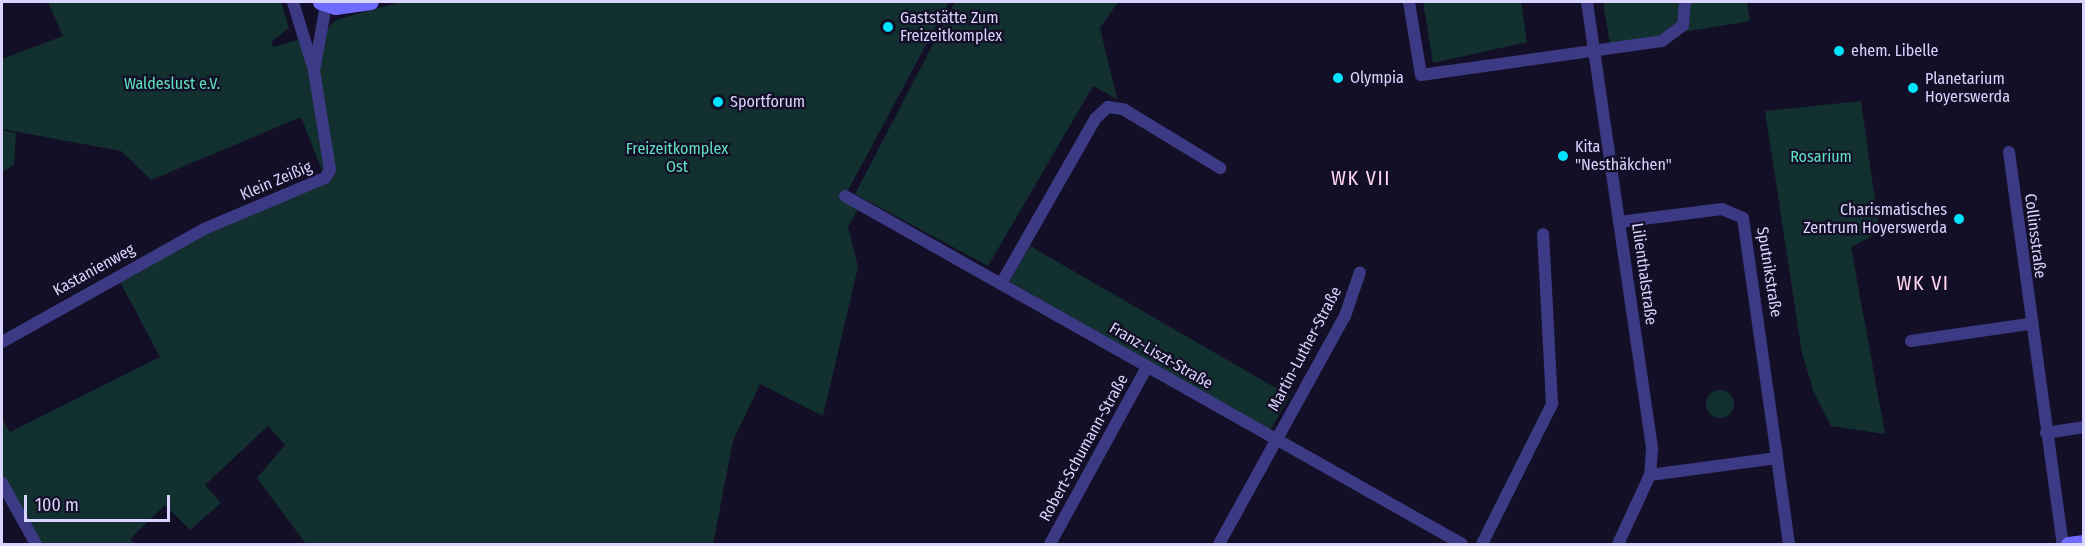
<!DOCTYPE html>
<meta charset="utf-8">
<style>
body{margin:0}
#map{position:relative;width:2085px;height:546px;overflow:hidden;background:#130f26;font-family:"Fira Sans Condensed",sans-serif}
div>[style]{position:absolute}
.green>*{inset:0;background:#12302f;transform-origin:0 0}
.round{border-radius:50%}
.street>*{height:12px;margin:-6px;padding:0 6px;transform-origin:6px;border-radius:6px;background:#3d3a85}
.secondary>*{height:15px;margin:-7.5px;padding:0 7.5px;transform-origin:7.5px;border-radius:7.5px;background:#6f6bff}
.dots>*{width:16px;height:16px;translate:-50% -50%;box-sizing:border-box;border:3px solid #130f26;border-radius:50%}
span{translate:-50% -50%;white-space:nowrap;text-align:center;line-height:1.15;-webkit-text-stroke:4.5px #130f26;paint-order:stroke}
.poi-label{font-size:16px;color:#d9d4ff}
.left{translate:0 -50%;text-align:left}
.right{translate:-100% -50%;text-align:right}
.park-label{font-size:16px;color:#5fe0c0}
.street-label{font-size:16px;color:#d9d4ff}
.quarter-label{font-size:20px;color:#ffd6f0;letter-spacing:1.5px}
.frame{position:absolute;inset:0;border:3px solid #d9d4ff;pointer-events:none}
.scale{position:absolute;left:24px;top:495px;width:146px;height:27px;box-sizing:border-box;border:3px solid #d9d4ff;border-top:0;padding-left:8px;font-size:18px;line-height:21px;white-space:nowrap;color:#d9d4ff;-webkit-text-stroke:4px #130f26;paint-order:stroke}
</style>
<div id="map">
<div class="green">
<i style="clip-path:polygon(48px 2px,281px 2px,289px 28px,271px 42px,273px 47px,298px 40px,314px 70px,324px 32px,336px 20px,400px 2px,949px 2px,845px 196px,860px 205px,848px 227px,858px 267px,823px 416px,760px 384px,733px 441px,713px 544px,306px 544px,257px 478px,285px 445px,268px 426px,205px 485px,221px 503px,190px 530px,165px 505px,130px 539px,135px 544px,36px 544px,2px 484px,2px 419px,10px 432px,160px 357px,117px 276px,325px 178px,301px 117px,151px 180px,121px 151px,2px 129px,2px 59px,63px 36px)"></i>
<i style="clip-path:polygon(955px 2px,1118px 2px,1100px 28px,1117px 99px,1093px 86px,988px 266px,855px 194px)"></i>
<i style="clip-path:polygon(1423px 2px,1521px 2px,1527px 42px,1433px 63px)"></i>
<i style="clip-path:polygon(1603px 2px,1747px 2px,1750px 21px,1610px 44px)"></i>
<i style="clip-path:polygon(1861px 101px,1878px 221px,1874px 235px,1851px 247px,1885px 434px,1831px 426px,1814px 393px,1802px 353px,1765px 111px)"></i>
<i style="clip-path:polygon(2px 130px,16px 133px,14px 165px,2px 172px)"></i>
<i style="left:1030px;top:246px;width:300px;height:41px;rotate:30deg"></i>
<i class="round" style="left:1706px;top:390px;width:28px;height:28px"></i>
</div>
<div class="street">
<i style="left:1409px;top:2px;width:74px;rotate:80.7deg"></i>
<i style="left:1421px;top:75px;width:243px;rotate:-8deg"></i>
<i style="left:1662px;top:41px;width:26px;rotate:-37deg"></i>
<i style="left:1683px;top:25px;width:23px;rotate:-85deg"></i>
<i style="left:1587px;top:2px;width:452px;rotate:81.7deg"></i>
<i style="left:1652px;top:449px;width:26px;rotate:94deg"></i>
<i style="left:1650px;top:475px;width:76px;rotate:114.9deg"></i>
<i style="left:315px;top:66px;width:62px;rotate:-79.8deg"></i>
<i style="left:2009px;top:152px;width:396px;rotate:82.2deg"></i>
<i style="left:845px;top:196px;width:708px;rotate:29.42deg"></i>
<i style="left:1619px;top:222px;width:104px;rotate:-7.2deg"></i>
<i style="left:1722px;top:209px;width:23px;rotate:23deg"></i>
<i style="left:1743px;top:218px;width:242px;rotate:81.9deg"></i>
<i style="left:1001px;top:284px;width:190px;rotate:-60.3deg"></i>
<i style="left:1095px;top:119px;width:18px;rotate:-43deg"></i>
<i style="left:1108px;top:107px;width:15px;rotate:8deg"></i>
<i style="left:1123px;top:109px;width:114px;rotate:31.3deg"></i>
<i style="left:1911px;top:341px;width:119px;rotate:-8.2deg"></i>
<i style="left:2px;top:342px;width:231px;rotate:-29.2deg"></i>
<i style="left:204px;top:229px;width:131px;rotate:-22.9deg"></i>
<i style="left:325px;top:178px;width:9px;rotate:-58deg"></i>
<i style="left:330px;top:170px;width:101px;rotate:-99.1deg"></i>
<i style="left:314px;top:70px;width:71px;rotate:-107.2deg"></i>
<i style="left:2046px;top:433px;width:38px;rotate:-9deg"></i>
<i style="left:1650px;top:475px;width:128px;rotate:-7.6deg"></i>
<i style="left:1777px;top:458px;width:87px;rotate:82.1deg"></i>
<i style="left:2px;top:483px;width:70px;rotate:60.9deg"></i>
<i style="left:1050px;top:544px;width:202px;rotate:-61.3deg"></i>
<i style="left:1219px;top:544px;width:260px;rotate:-61.1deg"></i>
<i style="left:1345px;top:316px;width:46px;rotate:-71.2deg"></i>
<i style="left:1482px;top:544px;width:157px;rotate:-63.4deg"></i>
<i style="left:1552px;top:404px;width:170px;rotate:-93deg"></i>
</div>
<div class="secondary">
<i style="left:320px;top:2px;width:16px;rotate:18deg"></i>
<i style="left:335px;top:7px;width:36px;rotate:-8deg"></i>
<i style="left:2068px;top:544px;width:16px;rotate:-7deg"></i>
</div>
<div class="dots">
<i style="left:888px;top:27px;background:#00e5ff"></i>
<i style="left:1839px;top:51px;background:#00e5ff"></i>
<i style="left:1338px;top:78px;background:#00e5ff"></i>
<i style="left:1913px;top:88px;background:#00e5ff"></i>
<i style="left:718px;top:102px;background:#00e5ff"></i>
<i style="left:1563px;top:156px;background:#00e5ff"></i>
<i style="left:1959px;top:219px;background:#00e5ff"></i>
</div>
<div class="poi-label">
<span class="left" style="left:900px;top:27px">Gaststätte Zum<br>Freizeitkomplex</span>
<span class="left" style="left:1851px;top:51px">ehem. Libelle</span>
<span class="left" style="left:1350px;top:78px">Olympia</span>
<span class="left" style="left:1925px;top:88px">Planetarium<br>Hoyerswerda</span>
<span class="left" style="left:730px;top:102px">Sportforum</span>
<span class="left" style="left:1575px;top:156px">Kita<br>"Nesthäkchen"</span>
<span class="right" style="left:1947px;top:219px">Charismatisches<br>Zentrum Hoyerswerda</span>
</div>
<div class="park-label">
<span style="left:172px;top:84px">Waldeslust e.V.</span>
<span style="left:677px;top:158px">Freizeitkomplex<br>Ost</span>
<span style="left:1821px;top:157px">Rosarium</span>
</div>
<div class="street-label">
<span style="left:276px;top:181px;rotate:-23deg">Klein Zeißig</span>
<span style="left:2035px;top:236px;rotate:83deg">Collinsstraße</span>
<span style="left:94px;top:270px;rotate:-29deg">Kastanienweg</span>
<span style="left:1769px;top:272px;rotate:81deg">Sputnikstraße</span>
<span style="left:1644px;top:274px;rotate:82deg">Lilienthalstraße</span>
<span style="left:1305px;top:349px;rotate:-62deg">Martin-Luther-Straße</span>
<span style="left:1161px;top:356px;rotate:30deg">Franz-Liszt-Straße</span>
<span style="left:1084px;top:448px;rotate:-61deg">Robert-Schumann-Straße</span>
</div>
<div class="quarter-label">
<span style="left:1361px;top:178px">WK VII</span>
<span style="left:1923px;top:283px">WK VI</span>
</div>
<div class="frame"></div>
<div class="scale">100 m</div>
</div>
